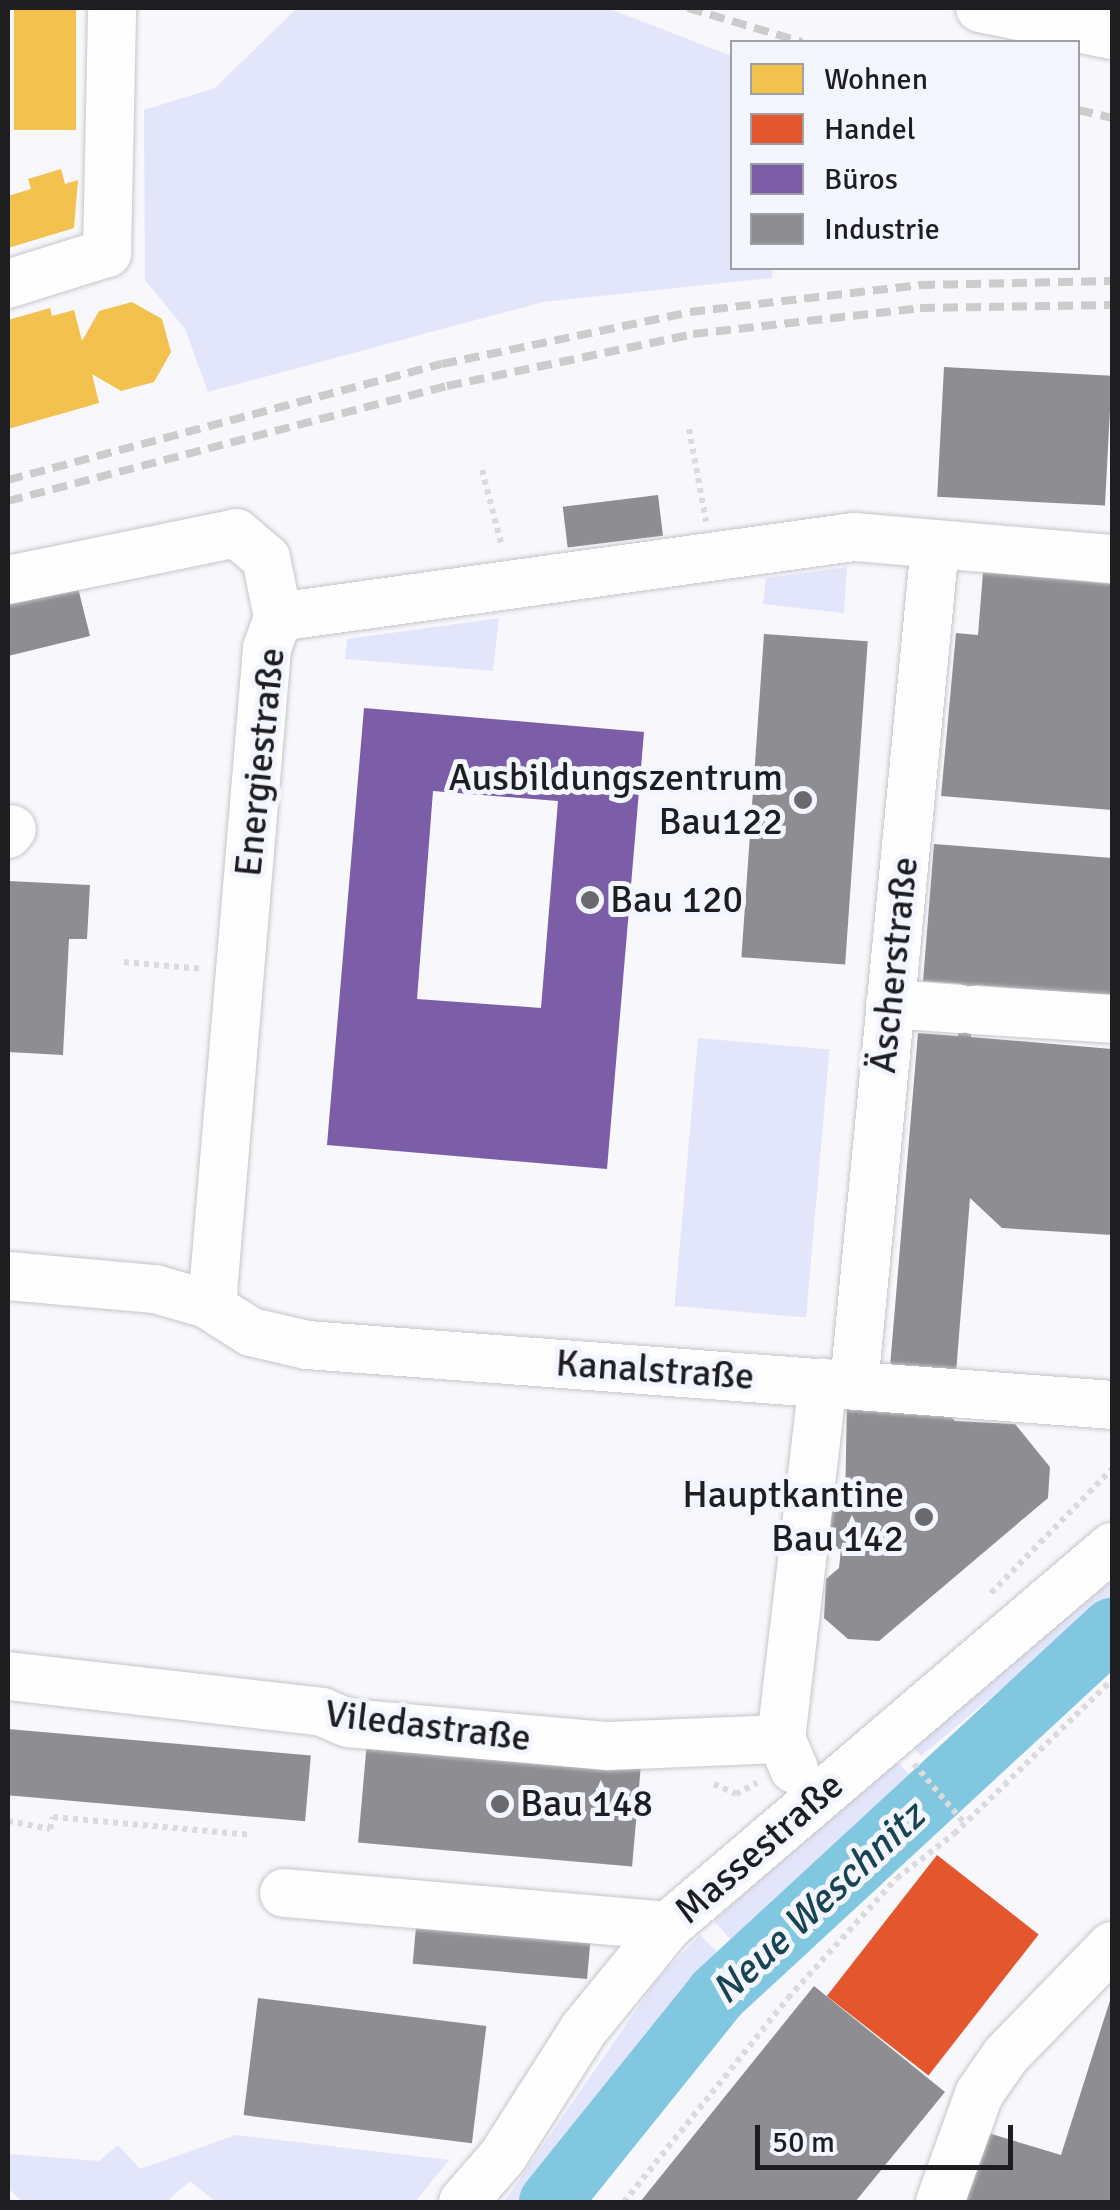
<!DOCTYPE html>
<meta charset="utf-8">
<style>
body{margin:0}
#map{position:relative;width:1120px;height:2210px;overflow:hidden;background:#f7f7fc;font-family:Signika,sans-serif}
div>[style]{position:absolute}
.green>*{inset:0;background:#e3e6fa;transform-origin:0 0}
.homes>*{inset:0;background:#f2c14e;transform-origin:0 0}
.shops>*{inset:0;background:#e4572e;transform-origin:0 0}
.offices>*{inset:0;background:#7b5ea7}
.industry>*{inset:0;background:#8d8d92;transform-origin:0 0}
.river>*{height:62px;margin:-31px;padding:0 31px;transform-origin:31px;border-radius:31px;background:#81c7e0}
.path>*{height:6px;margin-top:-3px;transform-origin:0;background:repeating-linear-gradient(90deg,#dbdbdd 0 5px,transparent 0 10px)}
.roads{filter:drop-shadow(0 0 2px #c5c6c9) drop-shadow(0 0 2px #c5c6c9)}
.minor>*{height:48px;margin:-24px;padding:0 24px;transform-origin:24px;border-radius:24px;background:#fefeff}
.rail>*{height:8px;margin-top:-4px;transform-origin:0;background:repeating-linear-gradient(90deg,#ccc 0 15px,transparent 0 23px)}
.dots>*{width:28px;height:28px;translate:-50% -50%;box-sizing:border-box;border:5px solid #f4f6ff;border-radius:50%}
span{translate:-50% -50%;white-space:nowrap;text-align:center;line-height:1.15;-webkit-text-stroke:10px #f4f6ff;paint-order:stroke}
.street-label{font-size:38px;color:#1e1e21}
.poi-label{font-size:38px;color:#1e1e21}
.right{translate:-100% -50%;text-align:right}
.left{translate:0 -50%;text-align:left}
.water-label{font-size:40px;color:#174352;font-style:italic}
.frame{position:absolute;inset:0;border:10px solid #1e1e21;pointer-events:none}
.legend{position:absolute;left:730px;top:40px;width:350px;height:230px;box-sizing:border-box;background:#f4f6ff;border:2px solid #9ea0a6;margin:0;padding:12px 18px;list-style:none;font-size:30px;color:#1e1e21}
.legend li{display:flex;align-items:center;gap:20px;height:50px}
.legend b{width:50px;border:2px solid #9ea0a6}
.scale{position:absolute;left:755px;top:2125px;width:258px;height:45px;box-sizing:border-box;border:5px solid #1e1e21;border-top:0;padding-left:12px;font-size:30px;line-height:35px;white-space:nowrap;color:#1e1e21;-webkit-text-stroke:8px #f4f6ff;paint-order:stroke}
</style>
<div id="map">
<div class="green">
<i style="clip-path:polygon(297px 8px,607px 8px,732px 56px,732px 268px,773px 268px,772px 278px,543px 302px,208px 392px,185px 329px,145px 280px,144px 110px,215px 88px)"></i>
<i style="clip-path:polygon(847px 567px,844px 613px,763px 604px,766px 578px)"></i>
<i style="clip-path:polygon(499px 618px,493px 671px,345px 659px,347px 639px)"></i>
<i style="left:698px;top:1038px;width:132px;height:269px;rotate:5deg"></i>
<i style="clip-path:polygon(1112px 1581px,1112px 1596px,921px 1756px,909px 1743px)"></i>
<i style="left:892px;top:1756px;width:25px;height:243px;rotate:47deg"></i>
<i style="clip-path:polygon(700px 1935px,724px 1959px,647px 2043px,534px 2202px,504px 2202px,658px 1978px)"></i>
<i style="clip-path:polygon(236px 2135px,449px 2160px,415px 2202px,216px 2202px,190px 2181px,166px 2202px,23px 2202px,8px 2188px,8px 2154px,99px 2161px,118px 2145px,140px 2169px)"></i>
</div>
<div class="homes">
<i style="left:14px;top:8px;width:62px;height:122px"></i>
<i style="clip-path:polygon(61px 169px,65px 184px,78px 180px,74px 228px,8px 248px,8px 196px,31px 189px,28px 179px)"></i>
<i style="clip-path:polygon(132px 302px,162px 319px,171px 352px,154px 382px,121px 391px,92px 374px,99px 403px,8px 429px,8px 320px,50px 308px,52px 316px,74px 310px,82px 341px,99px 311px)"></i>
</div>
<div class="shops">
<i style="left:937px;top:1855px;width:129px;height:179px;rotate:38deg"></i>
</div>
<div class="offices">
<i style="clip-path:polygon(evenodd,364px 708px,644px 732px,607px 1169px,327px 1145px,364px 708px,433px 791px,558px 801px,541px 1008px,417px 999px,433px 791px)"></i>
</div>
<div class="industry">
<i style="left:944px;top:367px;width:168px;height:130px;rotate:3deg"></i>
<i style="left:658px;top:495px;width:41px;height:96px;rotate:83deg"></i>
<i style="clip-path:polygon(983px 572px,1112px 584px,1112px 810px,941px 796px,956px 633px,978px 635px)"></i>
<i style="clip-path:polygon(77px 584px,90px 636px,8px 656px,8px 602px)"></i>
<i style="left:764px;top:634px;width:104px;height:324px;rotate:4deg"></i>
<i style="clip-path:polygon(934px 844px,1112px 858px,1112px 996px,976px 985px,971px 1037px,1112px 1049px,1112px 1235px,1002px 1228px,970px 1198px,956px 1373px,890px 1367px,918px 1033px,958px 1036px,962px 984px,923px 981px)"></i>
<i style="clip-path:polygon(8px 881px,90px 885px,87px 939px,69px 939px,63px 1055px,8px 1052px)"></i>
<i style="clip-path:polygon(847px 1399px,940px 1405px,955px 1421px,1015px 1424px,1050px 1467px,1048px 1498px,879px 1641px,848px 1639px,824px 1618px,826px 1579px,839px 1568px,841px 1549px,832px 1548px,835px 1530px,821px 1528px,822px 1505px,845px 1506px)"></i>
<i style="left:8px;top:1729px;width:304px;height:66px;rotate:5deg"></i>
<i style="left:367px;top:1741px;width:275px;height:102px;rotate:5deg"></i>
<i style="left:417px;top:1915px;width:175px;height:49px;rotate:5deg"></i>
<i style="clip-path:polygon(814px 1986px,945px 2092px,855px 2202px,640px 2202px)"></i>
<i style="clip-path:polygon(1112px 1994px,1112px 2202px,964px 2202px,985px 2132px,1061px 2155px)"></i>
<i style="left:258px;top:1998px;width:230px;height:118px;rotate:7deg"></i>
</div>
<div class="river">
<i style="left:550px;top:2202px;width:267px;rotate:-51.2deg"></i>
<i style="left:717px;top:1994px;width:538px;rotate:-42.74deg"></i>
</div>
<div class="path">
<i style="left:689px;top:429px;width:94px;rotate:79.5deg"></i>
<i style="left:482px;top:470px;width:80px;rotate:75.4deg"></i>
<i style="left:124px;top:962px;width:80px;rotate:5deg"></i>
<i style="left:991px;top:1593px;width:173px;rotate:-45.7deg"></i>
<i style="left:914px;top:1764px;width:79px;rotate:49.6deg"></i>
<i style="left:714px;top:1784px;width:24px;rotate:24deg"></i>
<i style="left:736px;top:1794px;width:24px;rotate:-28deg"></i>
<i style="left:8px;top:1821px;width:43px;rotate:10.8deg"></i>
<i style="left:50px;top:1829px;width:12px;rotate:-76deg"></i>
<i style="left:53px;top:1817px;width:197px;rotate:5.2deg"></i>
<i style="left:624px;top:2202px;width:262px;rotate:-51.2deg"></i>
<i style="left:788px;top:1998px;width:162px;rotate:-47.8deg"></i>
<i style="left:897px;top:1878px;width:72px;rotate:-37.7deg"></i>
<i style="left:954px;top:1834px;width:221px;rotate:-44.3deg"></i>
</div>
<div class="roads">
<div class="minor">
<i style="left:980px;top:8px;width:135px;rotate:11.6deg"></i>
<i style="left:8px;top:284px;width:104px;rotate:-17.4deg"></i>
<i style="left:107px;top:253px;width:245px;rotate:-88.8deg"></i>
<i style="left:8px;top:580px;width:233px;rotate:-11.6deg"></i>
<i style="left:236px;top:533px;width:39px;rotate:40deg"></i>
<i style="left:266px;top:558px;width:60px;rotate:78.5deg"></i>
<i style="left:8px;top:834px;width:6px;rotate:-51deg"></i>
<i style="left:890px;top:1004px;width:70px;rotate:4.1deg"></i>
<i style="left:974px;top:1010px;width:138px;rotate:3.7deg"></i>
<i style="left:8px;top:1276px;width:148px;rotate:5.1deg"></i>
<i style="left:155px;top:1289px;width:54px;rotate:16.1deg"></i>
<i style="left:207px;top:1304px;width:52px;rotate:32.5deg"></i>
<i style="left:251px;top:1332px;width:57px;rotate:13.1deg"></i>
<i style="left:307px;top:1345px;width:807px;rotate:4.26deg"></i>
<i style="left:207px;top:1304px;width:13px;rotate:-61deg"></i>
<i style="left:213px;top:1293px;width:647px;rotate:-85.21deg"></i>
<i style="left:267px;top:648px;width:33px;rotate:-70deg"></i>
<i style="left:278px;top:617px;width:582px;rotate:-7.91deg"></i>
<i style="left:854px;top:537px;width:259px;rotate:4.9deg"></i>
<i style="left:854px;top:1385px;width:843px;rotate:-84.49deg"></i>
<i style="left:8px;top:1676px;width:316px;rotate:6.5deg"></i>
<i style="left:322px;top:1712px;width:28px;rotate:23deg"></i>
<i style="left:348px;top:1723px;width:261px;rotate:5.1deg"></i>
<i style="left:608px;top:1746px;width:173px;rotate:-2.3deg"></i>
<i style="left:794px;top:1769px;width:33px;rotate:-113deg"></i>
<i style="left:781px;top:1739px;width:359px;rotate:-83.3deg"></i>
<i style="left:284px;top:1893px;width:385px;rotate:4.9deg"></i>
<i style="left:463px;top:2202px;width:61px;rotate:-49deg"></i>
<i style="left:503px;top:2156px;width:151px;rotate:-57.5deg"></i>
<i style="left:584px;top:2029px;width:133px;rotate:-50.8deg"></i>
<i style="left:668px;top:1926px;width:584px;rotate:-40.48deg"></i>
<i style="left:940px;top:2202px;width:115px;rotate:-70.1deg"></i>
<i style="left:979px;top:2094px;width:47px;rotate:-55.3deg"></i>
<i style="left:1006px;top:2055px;width:152px;rotate:-45.8deg"></i>
</div>
</div>
<div class="rail">
<i style="left:688px;top:8px;width:119px;rotate:16.6deg"></i>
<i style="left:1078px;top:110px;width:35px;rotate:13deg"></i>
<i style="left:8px;top:480px;width:449px;rotate:-15deg"></i>
<i style="left:442px;top:364px;width:253px;rotate:-11.8deg"></i>
<i style="left:690px;top:312px;width:232px;rotate:-6.7deg"></i>
<i style="left:920px;top:285px;width:192px;rotate:-1.2deg"></i>
<i style="left:8px;top:501px;width:454px;rotate:-14.7deg"></i>
<i style="left:447px;top:386px;width:251px;rotate:-11.9deg"></i>
<i style="left:693px;top:334px;width:228px;rotate:-6.5deg"></i>
<i style="left:920px;top:308px;width:192px;rotate:-0.9deg"></i>
</div>
<div class="dots">
<i style="left:803px;top:800px;background:#6a6a6e"></i>
<i style="left:590px;top:900px;background:#6a6a6e"></i>
<i style="left:924px;top:1517px;background:#6a6a6e"></i>
<i style="left:500px;top:1804px;background:#6a6a6e"></i>
</div>
<div class="street-label">
<span style="left:260px;top:762px;rotate:-84deg">Energiestraße</span>
<span style="left:894px;top:965px;rotate:-84deg">Äscherstraße</span>
<span style="left:655px;top:1370px;rotate:4deg">Kanalstraße</span>
<span style="left:428px;top:1726px;rotate:7deg">Viledastraße</span>
<span style="left:759px;top:1848px;rotate:-41deg">Massestraße</span>
</div>
<div class="poi-label">
<span class="right" style="left:783px;top:800px">Ausbildungszentrum<br>Bau122</span>
<span class="left" style="left:610px;top:900px">Bau 120</span>
<span class="right" style="left:904px;top:1517px">Hauptkantine<br>Bau 142</span>
<span class="left" style="left:520px;top:1804px">Bau 148</span>
</div>
<div class="water-label">
<span style="left:818px;top:1903px;rotate:-43deg">Neue Weschnitz</span>
</div>
<div class="frame"></div>
<ul class="legend">
<li><b style="height:28px;background:#f2c14e"></b>Wohnen</li>
<li><b style="height:28px;background:#e4572e"></b>Handel</li>
<li><b style="height:28px;background:#7b5ea7"></b>Büros</li>
<li><b style="height:28px;background:#8d8d92"></b>Industrie</li>
</ul>
<div class="scale">50 m</div>
</div>
